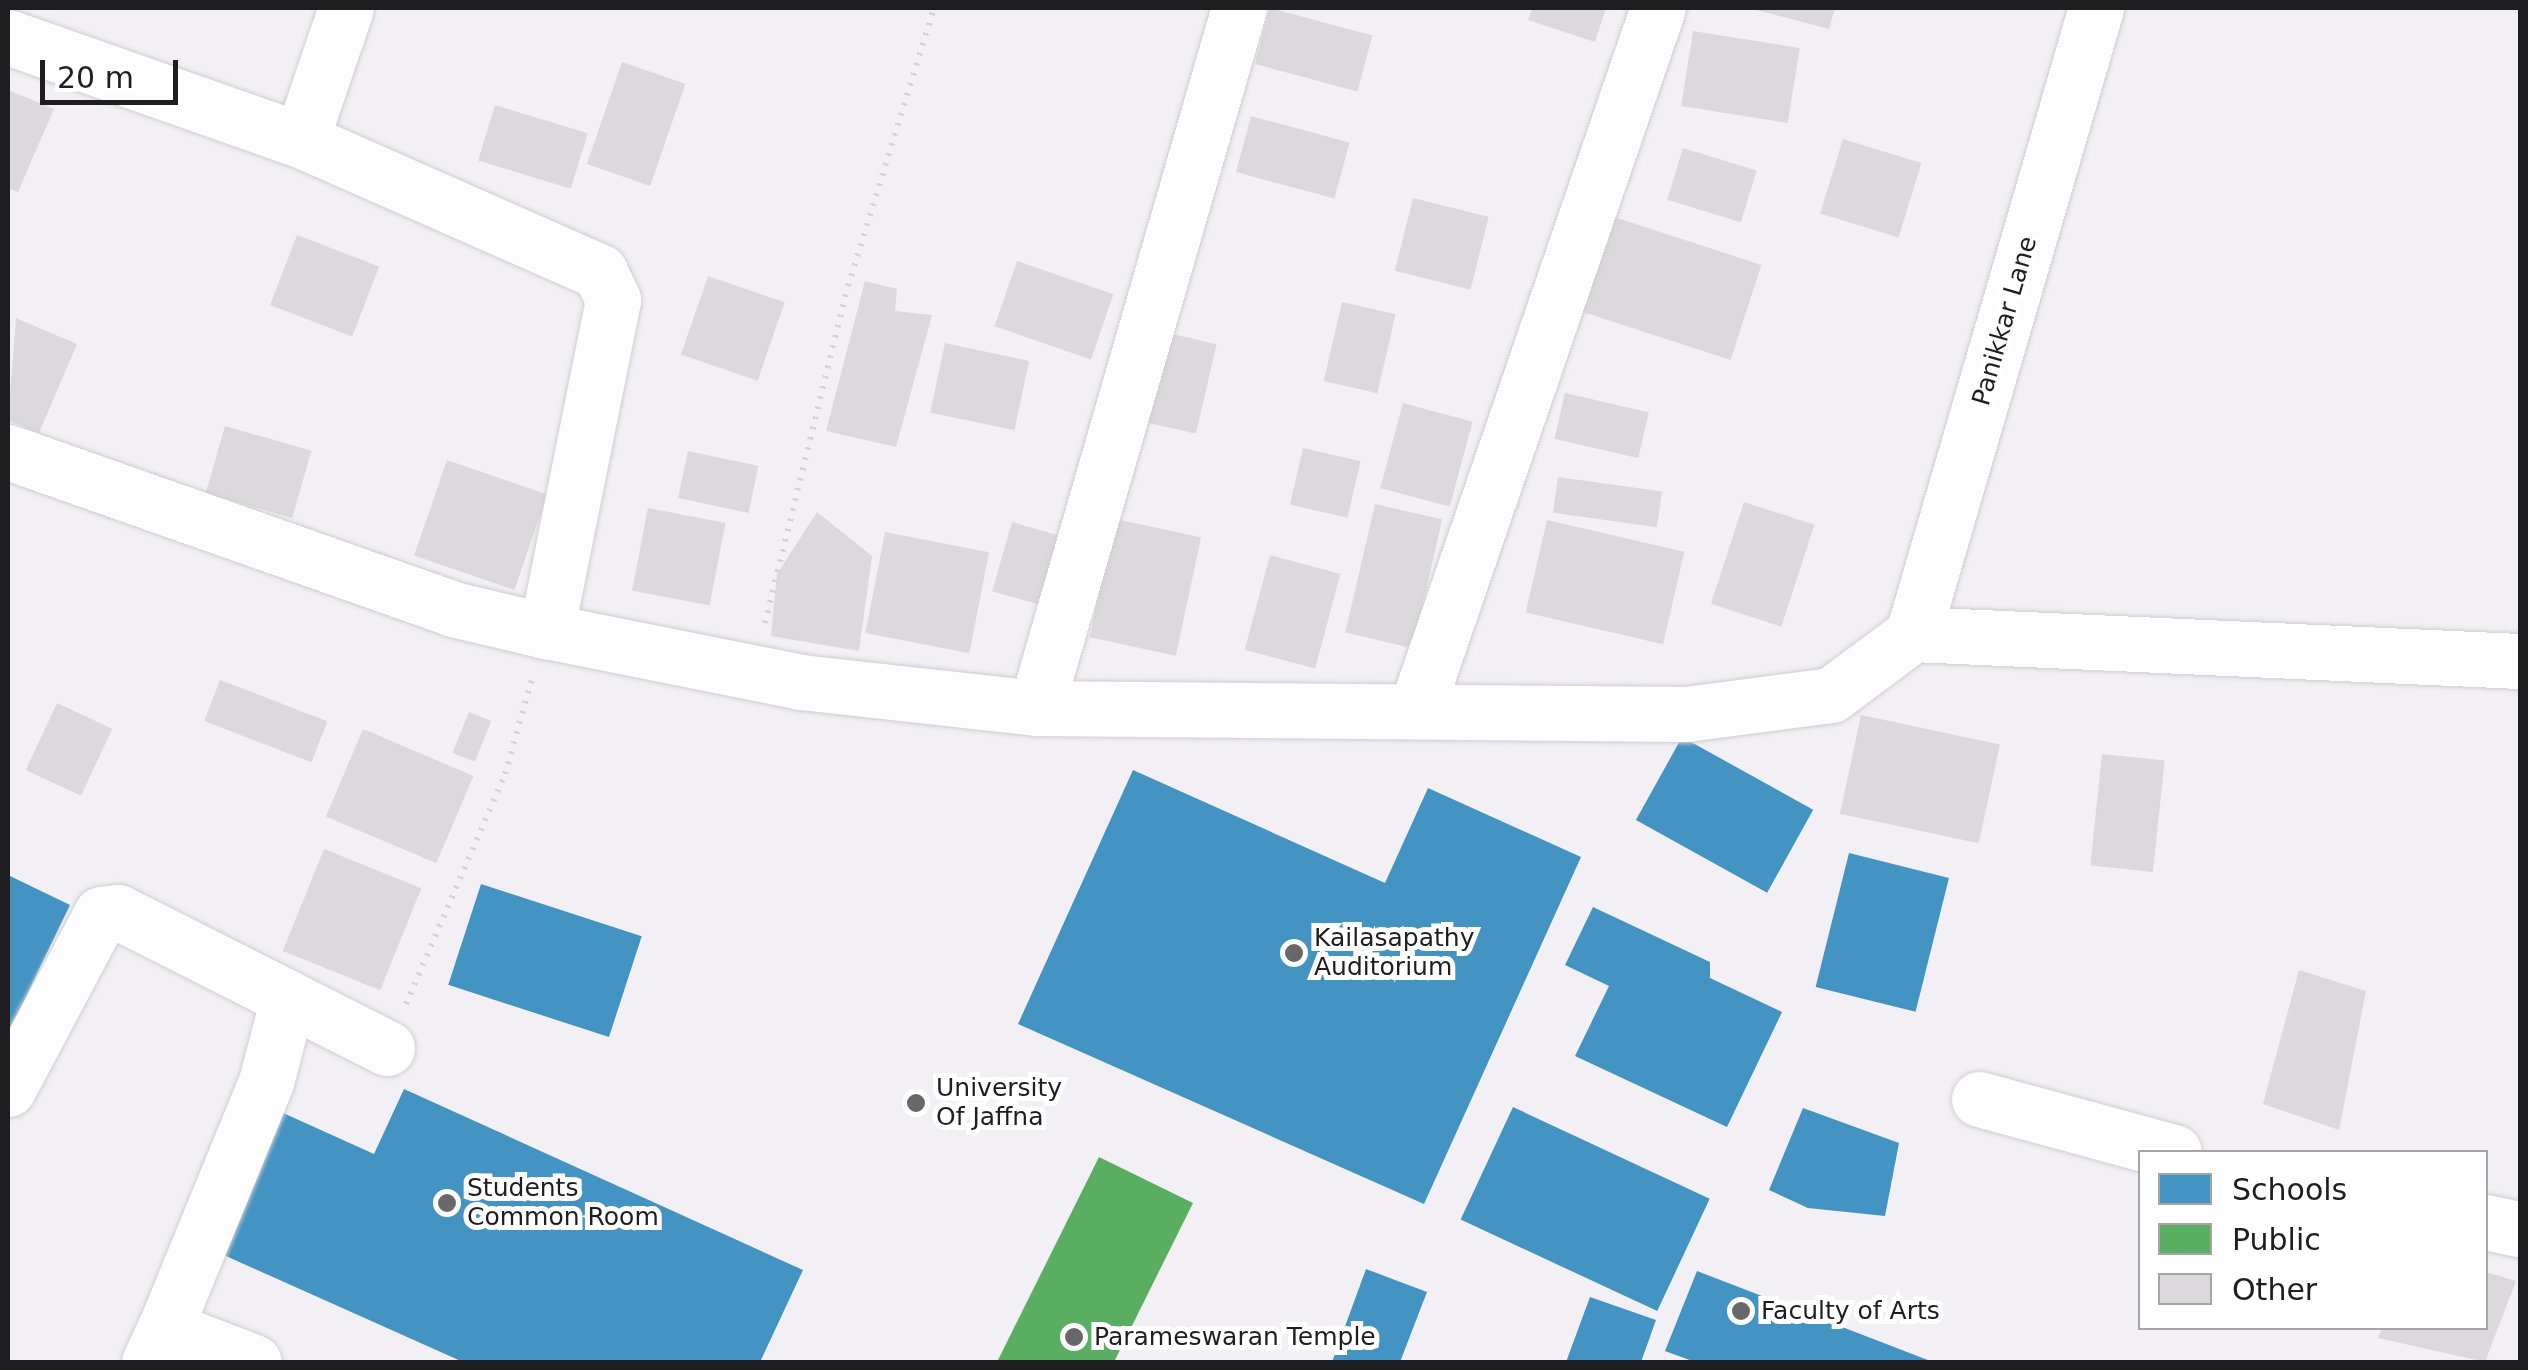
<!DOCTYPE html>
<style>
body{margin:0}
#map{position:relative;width:2528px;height:1370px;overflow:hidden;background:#f2f0f4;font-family:"DejaVu Sans",sans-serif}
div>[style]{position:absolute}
.schools>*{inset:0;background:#4393c3;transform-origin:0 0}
.public>*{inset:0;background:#5aae61}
.building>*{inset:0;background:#dbd9db;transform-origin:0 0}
.path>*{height:6px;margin-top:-3px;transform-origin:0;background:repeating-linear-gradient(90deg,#d4d4d5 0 2.5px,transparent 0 10.5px)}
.roads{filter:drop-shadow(0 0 2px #cfced1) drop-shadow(0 0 2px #cfced1)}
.street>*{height:55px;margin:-27.5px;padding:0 27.5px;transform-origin:27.5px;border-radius:27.5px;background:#fdfdfd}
.dots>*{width:28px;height:28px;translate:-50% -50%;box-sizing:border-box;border:5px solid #fff;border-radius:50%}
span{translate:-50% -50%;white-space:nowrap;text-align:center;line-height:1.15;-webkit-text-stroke:10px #fff;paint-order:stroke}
.street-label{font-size:25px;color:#1e1e20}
.poi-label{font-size:25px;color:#1e1e20}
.left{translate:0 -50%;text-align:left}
.frame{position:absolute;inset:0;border:10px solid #1e1e20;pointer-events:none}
.legend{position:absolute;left:2138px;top:1150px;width:350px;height:180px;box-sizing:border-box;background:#fff;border:2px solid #a5a5a6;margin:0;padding:12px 18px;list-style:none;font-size:30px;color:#1e1e20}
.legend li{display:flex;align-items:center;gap:20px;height:50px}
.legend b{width:50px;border:2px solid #a5a5a6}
.scale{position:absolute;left:40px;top:60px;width:138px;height:45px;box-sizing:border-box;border:5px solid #1e1e20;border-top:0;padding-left:12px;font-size:30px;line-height:35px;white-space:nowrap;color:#1e1e20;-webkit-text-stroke:8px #fff;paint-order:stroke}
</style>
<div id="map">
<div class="schools">
<i style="left:1682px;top:737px;width:150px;height:95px;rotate:29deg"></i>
<i style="clip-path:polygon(1133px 770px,1385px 883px,1428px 788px,1581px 857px,1424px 1204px,1018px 1024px)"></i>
<i style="left:1849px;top:853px;width:103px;height:138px;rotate:14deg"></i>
<i style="clip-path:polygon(8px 875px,70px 905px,8px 1034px)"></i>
<i style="left:481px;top:884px;width:169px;height:106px;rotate:18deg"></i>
<i style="clip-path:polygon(1593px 907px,1710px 962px,1710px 978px,1782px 1012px,1727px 1127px,1575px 1056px,1609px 986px,1565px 965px)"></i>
<i style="clip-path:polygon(404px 1089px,803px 1270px,760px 1362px,463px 1362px,217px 1252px,281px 1112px,374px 1154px)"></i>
<i style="left:1513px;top:1107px;width:217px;height:124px;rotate:25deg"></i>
<i style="clip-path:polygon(1803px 1108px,1899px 1143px,1885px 1216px,1808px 1208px,1769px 1190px)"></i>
<i style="clip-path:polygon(1366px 1269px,1427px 1292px,1400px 1362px,1332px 1362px)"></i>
<i style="clip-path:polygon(1697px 1271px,1933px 1362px,1695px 1362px,1665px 1351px)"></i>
<i style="clip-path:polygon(1590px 1297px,1656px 1320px,1641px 1362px,1566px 1362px)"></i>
</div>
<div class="public">
<i style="clip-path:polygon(1099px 1157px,1193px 1203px,1114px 1362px,997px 1362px)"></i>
</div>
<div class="building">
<i style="left:1270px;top:8px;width:106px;height:58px;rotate:15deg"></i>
<i style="clip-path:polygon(1532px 8px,1606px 8px,1595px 42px,1528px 20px)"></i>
<i style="clip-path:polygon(1749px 8px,1835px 8px,1829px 29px)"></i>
<i style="left:1693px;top:31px;width:108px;height:76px;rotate:9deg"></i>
<i style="left:622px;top:62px;width:67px;height:108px;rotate:19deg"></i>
<i style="clip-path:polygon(8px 90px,54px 109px,18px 192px,8px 188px)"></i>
<i style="left:495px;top:105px;width:97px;height:58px;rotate:17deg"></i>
<i style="left:1251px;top:116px;width:102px;height:58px;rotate:15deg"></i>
<i style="left:1843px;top:139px;width:82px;height:78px;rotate:17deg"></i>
<i style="left:1683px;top:148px;width:77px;height:54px;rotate:17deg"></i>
<i style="left:1413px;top:198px;width:78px;height:75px;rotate:14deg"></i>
<i style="left:1614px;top:217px;width:155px;height:100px;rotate:18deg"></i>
<i style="left:297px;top:235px;width:88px;height:75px;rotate:21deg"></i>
<i style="left:1017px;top:261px;width:102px;height:69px;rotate:19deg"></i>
<i style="left:708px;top:276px;width:81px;height:83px;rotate:19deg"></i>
<i style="clip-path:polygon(865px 281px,897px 289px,895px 311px,932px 315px,896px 447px,826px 431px)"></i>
<i style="left:1342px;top:302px;width:55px;height:81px;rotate:13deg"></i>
<i style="clip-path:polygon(16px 318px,77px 344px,39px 433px,8px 420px)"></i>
<i style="left:1164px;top:332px;width:54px;height:92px;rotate:13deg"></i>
<i style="left:945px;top:343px;width:86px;height:71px;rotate:12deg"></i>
<i style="left:1565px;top:393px;width:86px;height:47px;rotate:13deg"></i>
<i style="left:1403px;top:403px;width:72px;height:88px;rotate:15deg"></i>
<i style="left:225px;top:426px;width:90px;height:70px;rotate:16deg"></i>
<i style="left:1303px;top:448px;width:59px;height:58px;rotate:13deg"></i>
<i style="left:688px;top:451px;width:72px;height:48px;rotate:12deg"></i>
<i style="left:447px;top:460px;width:106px;height:101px;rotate:19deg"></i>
<i style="left:1558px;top:477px;width:105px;height:36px;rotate:8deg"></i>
<i style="left:1744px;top:502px;width:74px;height:107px;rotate:18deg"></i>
<i style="left:1375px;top:504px;width:69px;height:132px;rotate:13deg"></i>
<i style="left:648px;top:508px;width:79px;height:84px;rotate:11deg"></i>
<i style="clip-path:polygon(817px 512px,872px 556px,859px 651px,771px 636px,777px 574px)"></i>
<i style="left:1115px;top:519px;width:88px;height:121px;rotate:12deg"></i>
<i style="left:1547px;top:520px;width:141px;height:95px;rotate:13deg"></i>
<i style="left:1012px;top:522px;width:58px;height:72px;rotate:16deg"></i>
<i style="left:885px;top:532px;width:106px;height:103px;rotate:11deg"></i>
<i style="left:1270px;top:555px;width:73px;height:98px;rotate:15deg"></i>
<i style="left:220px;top:680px;width:115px;height:44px;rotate:21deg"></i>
<i style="left:57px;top:703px;width:61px;height:74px;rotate:25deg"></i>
<i style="left:469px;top:712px;width:24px;height:44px;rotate:22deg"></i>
<i style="left:1861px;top:715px;width:142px;height:101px;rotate:12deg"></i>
<i style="left:363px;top:729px;width:120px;height:95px;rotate:23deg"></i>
<i style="left:2102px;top:754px;width:63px;height:112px;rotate:6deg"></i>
<i style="left:324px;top:849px;width:105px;height:110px;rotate:22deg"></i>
<i style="clip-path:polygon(2299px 970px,2366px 991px,2339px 1130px,2263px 1104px)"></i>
<i style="clip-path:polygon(2486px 1272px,2516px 1281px,2485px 1362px,2378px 1338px,2382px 1328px,2486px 1328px)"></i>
</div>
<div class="path">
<i style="left:765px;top:623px;width:347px;rotate:-76.2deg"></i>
<i style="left:848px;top:286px;width:291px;rotate:-72.8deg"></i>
<i style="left:406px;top:1004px;width:250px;rotate:-66.7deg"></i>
<i style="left:505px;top:774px;width:102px;rotate:-74.1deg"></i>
</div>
<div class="roads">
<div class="street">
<i style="left:8px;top:37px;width:311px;rotate:19.4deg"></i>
<i style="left:301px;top:140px;width:327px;rotate:23.8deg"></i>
<i style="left:600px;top:272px;width:31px;rotate:65deg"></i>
<i style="left:613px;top:300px;width:338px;rotate:101.4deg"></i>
<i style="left:546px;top:631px;width:260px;rotate:11.3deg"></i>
<i style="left:801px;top:682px;width:236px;rotate:6.3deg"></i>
<i style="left:1036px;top:708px;width:650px;rotate:0.53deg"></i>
<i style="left:1686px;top:714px;width:146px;rotate:-7.5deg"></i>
<i style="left:1831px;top:695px;width:102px;rotate:-36.6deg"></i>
<i style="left:1913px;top:634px;width:608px;rotate:2.55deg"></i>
<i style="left:301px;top:140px;width:139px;rotate:-71.2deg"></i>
<i style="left:8px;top:452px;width:472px;rotate:19.4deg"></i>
<i style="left:453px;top:609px;width:96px;rotate:13.3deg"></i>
<i style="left:1913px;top:634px;width:652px;rotate:-73.7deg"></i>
<i style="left:1417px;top:707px;width:739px;rotate:-70.98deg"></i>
<i style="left:1036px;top:708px;width:729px;rotate:-73.83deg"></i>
<i style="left:288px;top:998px;width:111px;rotate:26.8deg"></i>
<i style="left:8px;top:1089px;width:198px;rotate:-62deg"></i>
<i style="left:101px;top:914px;width:17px;rotate:-7deg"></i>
<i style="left:118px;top:912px;width:191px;rotate:26.8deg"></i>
<i style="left:288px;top:998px;width:87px;rotate:104.7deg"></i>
<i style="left:266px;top:1082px;width:266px;rotate:112.3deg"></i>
<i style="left:1979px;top:1099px;width:202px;rotate:15.2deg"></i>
<i style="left:2486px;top:1222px;width:35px;rotate:12deg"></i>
<i style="left:149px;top:1362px;width:38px;rotate:-65deg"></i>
<i style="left:165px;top:1328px;width:95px;rotate:20.9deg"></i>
</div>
</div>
<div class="dots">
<i style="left:1294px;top:953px;background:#68686a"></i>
<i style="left:916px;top:1103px;background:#68686a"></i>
<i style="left:447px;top:1203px;background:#68686a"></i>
<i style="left:1741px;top:1311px;background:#68686a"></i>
<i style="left:1074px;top:1337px;background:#68686a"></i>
</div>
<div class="street-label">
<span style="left:2005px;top:321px;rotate:-74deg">Panikkar Lane</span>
</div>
<div class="poi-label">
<span class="left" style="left:1314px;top:953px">Kailasapathy<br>Auditorium</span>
<span class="left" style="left:936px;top:1103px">University<br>Of Jaffna</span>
<span class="left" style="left:467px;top:1203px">Students<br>Common Room</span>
<span class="left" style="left:1761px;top:1311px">Faculty of Arts</span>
<span class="left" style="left:1094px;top:1337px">Parameswaran Temple</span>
</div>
<div class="frame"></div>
<ul class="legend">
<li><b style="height:28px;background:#4393c3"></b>Schools</li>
<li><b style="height:28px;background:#5aae61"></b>Public</li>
<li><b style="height:28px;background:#dbd9db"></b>Other</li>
</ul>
<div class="scale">20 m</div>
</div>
